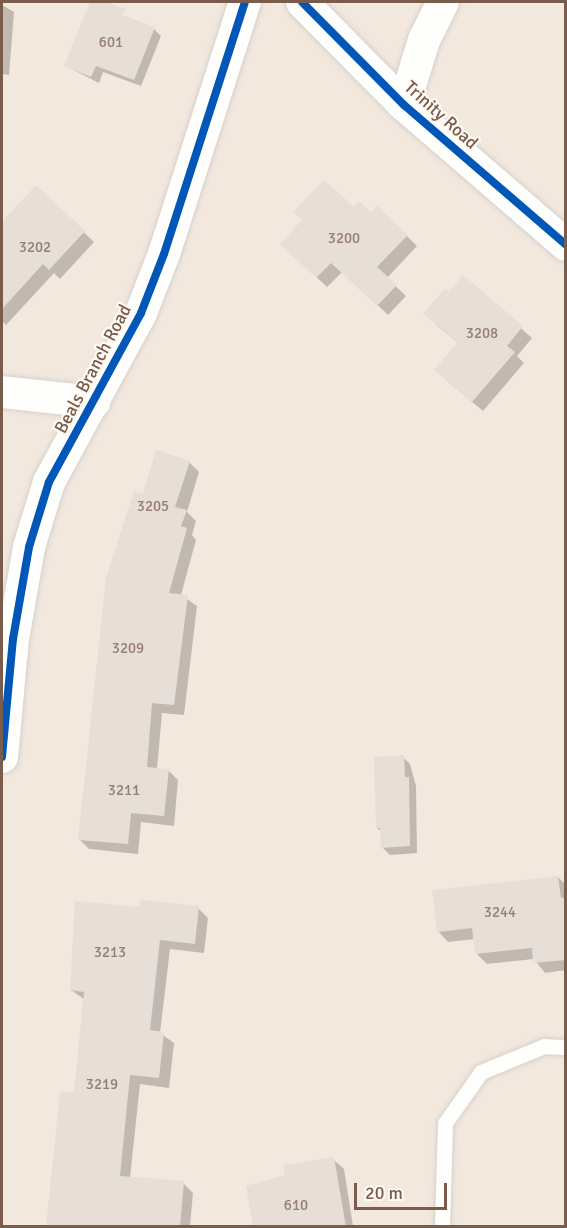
<!DOCTYPE html>
<style>
body{margin:0}
#map{position:relative;width:567px;height:1228px;overflow:hidden;background:#f9f5f0;font-family:Signika,sans-serif}
div>[style]{position:absolute}
.residential>*{inset:0;background:#f2e8de;transform-origin:0 0}
.shadow>*{inset:0;background:#0003}
.building>*{inset:0;background:#e6ded7}
.roads{filter:drop-shadow(0 0 2px #d7d1cb) drop-shadow(0 0 2px #d7d1cb)}
.service>*{height:15px;margin:-7.5px;padding:0 7.5px;transform-origin:7.5px;border-radius:7.5px;background:#fefefd}
.minor>*{height:32px;margin:-16px;padding:0 16px;transform-origin:16px;border-radius:16px;background:#fefefd}
.cycleway>*{height:8px;margin:-4px;padding:0 4px;transform-origin:4px;border-radius:4px;background:#0057b8}
span{translate:-50% -50%;white-space:nowrap;text-align:center;line-height:1.15;-webkit-text-stroke:4.5px #fffaf3;paint-order:stroke}
.number-label{font-size:15px;color:#977e72}
.number-label span{-webkit-text-stroke-width:0}
.street-label{font-size:18px;color:#7a5c4d}
.frame{position:absolute;inset:0;border:3px solid #7a5c4d;pointer-events:none}
.scale{position:absolute;left:354px;top:1183px;width:93px;height:27px;box-sizing:border-box;border:3px solid #7a5c4d;border-top:0;padding-left:8px;font-size:18px;line-height:21px;white-space:nowrap;color:#7a5c4d;-webkit-text-stroke:4px #fffaf3;paint-order:stroke}
</style>
<div id="map">
<div class="residential">
<i style="left:2px;top:2px;width:563px;height:1224px"></i>
</div>
<div class="shadow">
<i style="clip-path:polygon(2px 5px,14px 12px,9px 75px,2px 74px)"></i>
<i style="clip-path:polygon(154px 29px,161px 36px,141px 86px,103px 72px,99px 83px,66px 66px)"></i>
<i style="clip-path:polygon(36px 187px,94px 242px,60px 279px,54px 273px,6px 325px,2px 321px,2px 224px)"></i>
<i style="clip-path:polygon(353px 208px,407px 236px,417px 246px,387px 278px,406px 296px,388px 315px,342px 272px,327px 287px,292px 254px)"></i>
<i style="clip-path:polygon(464px 277px,532px 338px,517px 356px,524px 363px,483px 411px,446px 380px,459px 343px,435px 324px,449px 294px)"></i>
<i style="clip-path:polygon(189px 462px,199px 472px,187px 512px,196px 521px,192px 535px,196px 540px,181px 595px,197px 606px,184px 715px,162px 713px,157px 769px,168px 770px,178px 780px,174px 826px,141px 822px,138px 854px,89px 849px,79px 839px,144px 496px)"></i>
<i style="clip-path:polygon(403px 757px,410px 764px,416px 786px,417px 853px,390px 855px,383px 848px,382px 832px,377px 828px)"></i>
<i style="clip-path:polygon(558px 877px,566px 885px,566px 970px,545px 973px,534px 959px,487px 964px,477px 954px,475px 939px,448px 942px,438px 931px)"></i>
<i style="clip-path:polygon(198px 908px,208px 918px,204px 953px,170px 949px,160px 1033px,174px 1043px,169px 1088px,140px 1084px,130px 1178px,183px 1183px,193px 1193px,190px 1226px,48px 1226px,75px 1094px,85px 1000px,71px 990px,141px 909px)"></i>
<i style="clip-path:polygon(333px 1159px,344px 1169px,353px 1226px,255px 1226px,287px 1176px)"></i>
</div>
<div class="building">
<i style="clip-path:polygon(90px 2px,107px 2px,125px 9px,122px 15px,155px 27px,134px 80px,96px 66px,91px 77px,64px 66px)"></i>
<i style="clip-path:polygon(324px 180px,353px 206px,359px 201px,371px 212px,377px 206px,408px 235px,377px 267px,397px 285px,377px 306px,331px 263px,316px 278px,280px 244px,302px 220px,293px 212px)"></i>
<i style="clip-path:polygon(36px 185px,85px 231px,49px 270px,43px 264px,2px 309px,2px 222px)"></i>
<i style="clip-path:polygon(463px 275px,523px 326px,507px 346px,515px 352px,472px 402px,434px 370px,458px 342px,423px 314px,445px 288px,449px 292px)"></i>
<i style="clip-path:polygon(156px 450px,190px 461px,175px 507px,187px 510px,181px 526px,187px 528px,169px 593px,188px 595px,174px 705px,152px 703px,147px 767px,169px 769px,164px 816px,131px 813px,128px 844px,78px 840px,106px 578px,134px 491px,143px 494px)"></i>
<i style="clip-path:polygon(404px 755px,405px 777px,409px 777px,410px 846px,381px 848px,380px 828px,376px 828px,374px 757px)"></i>
<i style="clip-path:polygon(558px 876px,561px 898px,566px 897px,566px 960px,533px 963px,532px 948px,475px 954px,472px 928px,437px 932px,432px 890px)"></i>
<i style="clip-path:polygon(140px 900px,199px 906px,195px 944px,160px 940px,150px 1030px,164px 1032px,159px 1078px,130px 1075px,120px 1176px,184px 1181px,180px 1227px,46px 1227px,60px 1091px,74px 1092px,84px 992px,70px 990px,75px 901px,140px 907px)"></i>
<i style="clip-path:polygon(334px 1157px,346px 1227px,253px 1227px,246px 1186px,285px 1175px,283px 1165px)"></i>
</div>
<div class="roads">
<div class="service">
<i style="left:442px;top:1226px;width:103px;rotate:-88.3deg"></i>
<i style="left:445px;top:1123px;width:62px;rotate:-54.8deg"></i>
<i style="left:481px;top:1072px;width:68px;rotate:-22.4deg"></i>
<i style="left:544px;top:1046px;width:22px;rotate:3deg"></i>
</div>
<div class="minor">
<i style="left:302px;top:2px;width:145px;rotate:45.3deg"></i>
<i style="left:404px;top:105px;width:214px;rotate:40.8deg"></i>
<i style="left:404px;top:105px;width:68px;rotate:-72.9deg"></i>
<i style="left:424px;top:40px;width:42px;rotate:-63.4deg"></i>
<i style="left:2px;top:392px;width:93px;rotate:6.2deg"></i>
<i style="left:2px;top:757px;width:119px;rotate:-84.7deg"></i>
<i style="left:13px;top:639px;width:93px;rotate:-80.1deg"></i>
<i style="left:29px;top:547px;width:68px;rotate:-72.9deg"></i>
<i style="left:49px;top:482px;width:192px;rotate:-61.4deg"></i>
<i style="left:141px;top:313px;width:63px;rotate:-68.7deg"></i>
<i style="left:164px;top:254px;width:265px;rotate:-72.2deg"></i>
</div>
</div>
<div class="cycleway">
<i style="left:302px;top:2px;width:145px;rotate:45.3deg"></i>
<i style="left:404px;top:105px;width:214px;rotate:40.8deg"></i>
<i style="left:2px;top:757px;width:119px;rotate:-84.7deg"></i>
<i style="left:13px;top:639px;width:93px;rotate:-80.1deg"></i>
<i style="left:29px;top:547px;width:68px;rotate:-72.9deg"></i>
<i style="left:49px;top:482px;width:192px;rotate:-61.4deg"></i>
<i style="left:141px;top:313px;width:63px;rotate:-68.7deg"></i>
<i style="left:164px;top:254px;width:265px;rotate:-72.2deg"></i>
</div>
<div class="number-label">
<span style="left:111px;top:43px">601</span>
<span style="left:344px;top:239px">3200</span>
<span style="left:35px;top:248px">3202</span>
<span style="left:482px;top:334px">3208</span>
<span style="left:153px;top:507px">3205</span>
<span style="left:128px;top:649px">3209</span>
<span style="left:124px;top:791px">3211</span>
<span style="left:500px;top:913px">3244</span>
<span style="left:110px;top:953px">3213</span>
<span style="left:102px;top:1085px">3219</span>
<span style="left:296px;top:1206px">610</span>
</div>
<div class="street-label">
<span style="left:441px;top:115px;rotate:42deg">Trinity Road</span>
<span style="left:93px;top:369px;rotate:-62deg">Beals Branch Road</span>
</div>
<div class="frame"></div>
<div class="scale">20 m</div>
</div>
